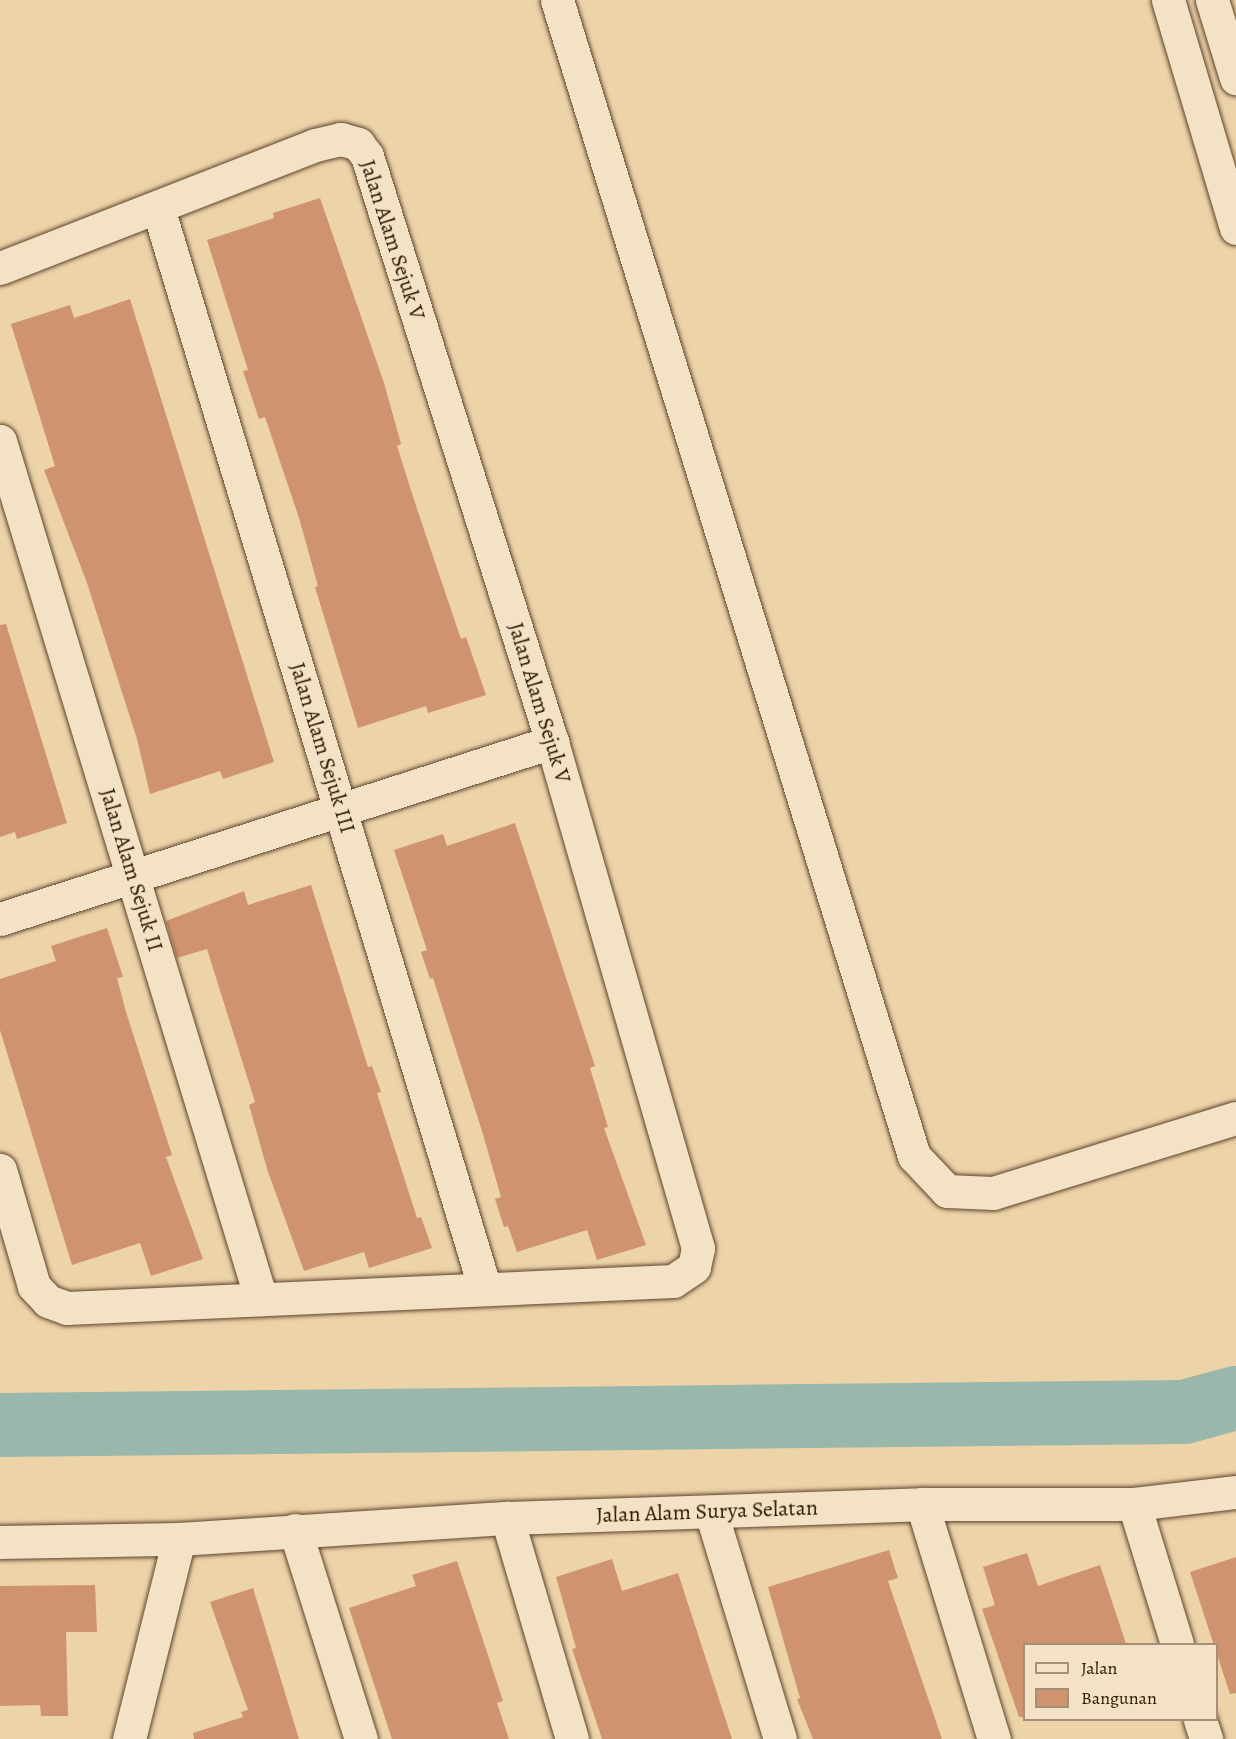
<!DOCTYPE html>
<style>
body{margin:0}
#map{position:relative;width:1236px;height:1739px;overflow:hidden;background:#edd3a8;font-family:Alegreya,serif}
div>[style]{position:absolute}
.river>*{height:64px;margin:-32px;padding:0 32px;transform-origin:32px;border-radius:32px;background:#99b7aa}
.building>*{inset:0;background:#d0936f}
.roads{filter:drop-shadow(0 0 2px #5d442c) drop-shadow(0 0 2px #5d442c)}
.street>*{height:33px;margin:-16.5px;padding:0 16.5px;transform-origin:16.5px;border-radius:16.5px;background:#f3e2c6}
span{translate:-50% -50%;white-space:nowrap;text-align:center;line-height:1.15;-webkit-text-stroke:4.5px #f3e2c6;paint-order:stroke}
.street-label{font-size:22px;color:#2d1503}
.legend{position:absolute;left:1023px;top:1643px;width:195px;height:78px;box-sizing:border-box;background:#f3e2c6;border:2px solid #a49078;margin:0;padding:8px 10px;list-style:none;font-size:18px;color:#2d1503}
.legend li{display:flex;align-items:center;gap:12px;height:30px}
.legend b{width:30px;border:2px solid #a49078}
</style>
<div id="map">
<div class="river">
<i style="left:0;top:1425px;width:1184px;rotate:-0.63deg"></i>
<i style="left:1184px;top:1412px;width:54px;rotate:-15.1deg"></i>
</div>
<div class="building">
<i style="clip-path:polygon(320px 198px,384px 383px,401px 444px,397px 446px,417px 509px,461px 639px,466px 637px,486px 695px,428px 713px,426px 706px,358px 728px,315px 587px,318px 586px,299px 518px,265px 417px,259px 419px,243px 371px,248px 370px,207px 240px,274px 218px,273px 213px)"></i>
<i style="clip-path:polygon(130px 299px,274px 762px,223px 779px,220px 771px,150px 794px,137px 739px,87px 583px,44px 470px,55px 466px,11px 324px,70px 305px,74px 318px)"></i>
<i style="clip-path:polygon(6px 624px,67px 823px,17px 839px,15px 832px,0 837px,0 625px)"></i>
<i style="clip-path:polygon(515px 823px,595px 1066px,590px 1068px,608px 1127px,604px 1128px,646px 1245px,597px 1260px,587px 1230px,517px 1252px,508px 1226px,504px 1227px,495px 1199px,501px 1197px,482px 1131px,433px 978px,430px 979px,421px 952px,427px 950px,394px 850px,443px 834px,447px 846px)"></i>
<i style="clip-path:polygon(311px 885px,368px 1067px,372px 1066px,381px 1092px,377px 1093px,417px 1218px,421px 1217px,432px 1248px,369px 1268px,364px 1252px,304px 1271px,268px 1172px,249px 1105px,255px 1102px,207px 949px,177px 958px,166px 921px,244px 891px,248px 905px)"></i>
<i style="clip-path:polygon(107px 928px,123px 977px,117px 978px,126px 1012px,172px 1155px,166px 1157px,203px 1259px,151px 1276px,140px 1243px,72px 1265px,0 1030px,0 979px,56px 961px,51px 946px)"></i>
<i style="clip-path:polygon(889px 1550px,898px 1578px,888px 1581px,942px 1739px,813px 1739px,797px 1699px,800px 1698px,768px 1587px)"></i>
<i style="clip-path:polygon(1027px 1553px,1038px 1586px,1100px 1565px,1126px 1644px,1024px 1644px,1024px 1717px,1019px 1717px,982px 1609px,995px 1605px,983px 1567px)"></i>
<i style="clip-path:polygon(1236px 1557px,1236px 1693px,1230px 1694px,1190px 1572px)"></i>
<i style="clip-path:polygon(612px 1559px,622px 1591px,678px 1573px,732px 1739px,602px 1739px,572px 1649px,576px 1648px,556px 1577px)"></i>
<i style="clip-path:polygon(457px 1561px,503px 1701px,497px 1703px,509px 1739px,392px 1739px,349px 1608px,416px 1586px,412px 1575px)"></i>
<i style="clip-path:polygon(95px 1585px,97px 1632px,66px 1632px,68px 1716px,41px 1716px,40px 1705px,0 1706px,0 1586px)"></i>
<i style="clip-path:polygon(253px 1588px,299px 1739px,194px 1739px,193px 1733px,243px 1717px,241px 1712px,248px 1710px,210px 1602px)"></i>
</div>
<div class="roads">
<div class="street">
<i style="left:557px;top:0;width:1210px;rotate:72.84deg"></i>
<i style="left:914px;top:1156px;width:48px;rotate:46.7deg"></i>
<i style="left:947px;top:1191px;width:46px;rotate:2.5deg"></i>
<i style="left:993px;top:1193px;width:254px;rotate:-17.2deg"></i>
<i style="left:1168px;top:0;width:238px;rotate:73.4deg"></i>
<i style="left:1212px;top:0;width:82px;rotate:72.9deg"></i>
<i style="left:158px;top:208px;width:1129px;rotate:73.17deg"></i>
<i style="left:0;top:268px;width:338px;rotate:-21.3deg"></i>
<i style="left:315px;top:145px;width:27px;rotate:-13deg"></i>
<i style="left:341px;top:139px;width:18px;rotate:16deg"></i>
<i style="left:358px;top:144px;width:15px;rotate:53deg"></i>
<i style="left:367px;top:156px;width:615px;rotate:72.48deg"></i>
<i style="left:552px;top:742px;width:527px;rotate:73.91deg"></i>
<i style="left:698px;top:1248px;width:19px;rotate:102deg"></i>
<i style="left:694px;top:1267px;width:25px;rotate:146deg"></i>
<i style="left:673px;top:1281px;width:607px;rotate:177.45deg"></i>
<i style="left:67px;top:1308px;width:20px;rotate:-160deg"></i>
<i style="left:48px;top:1301px;width:21px;rotate:-133deg"></i>
<i style="left:34px;top:1286px;width:121px;rotate:-106.3deg"></i>
<i style="left:0;top:441px;width:897px;rotate:73.08deg"></i>
<i style="left:0;top:919px;width:580px;rotate:-17.78deg"></i>
<i style="left:922px;top:1504px;width:246px;rotate:73deg"></i>
<i style="left:1134px;top:1504px;width:146px;rotate:72.9deg"></i>
<i style="left:711px;top:1512px;width:237px;rotate:73.1deg"></i>
<i style="left:507px;top:1518px;width:230px;rotate:73.6deg"></i>
<i style="left:295px;top:1530px;width:219px;rotate:72.5deg"></i>
<i style="left:0;top:1542px;width:179px;rotate:-1deg"></i>
<i style="left:179px;top:1539px;width:329px;rotate:-3.7deg"></i>
<i style="left:507px;top:1518px;width:415px;rotate:-1.9deg"></i>
<i style="left:922px;top:1504px;width:212px"></i>
<i style="left:1134px;top:1504px;width:103px;rotate:-6.7deg"></i>
<i style="left:1200px;top:1720px;width:20px;rotate:72deg"></i>
<i style="left:129px;top:1739px;width:206px;rotate:-76deg"></i>
</div>
</div>
<div class="street-label">
<span style="left:392px;top:240px;rotate:72deg">Jalan Alam Sejuk V</span>
<span style="left:539px;top:703px;rotate:73deg">Jalan Alam Sejuk V</span>
<span style="left:322px;top:748px;rotate:73deg">Jalan Alam Sejuk III</span>
<span style="left:131px;top:870px;rotate:73deg">Jalan Alam Sejuk II</span>
<span style="left:707px;top:1512px;rotate:-2deg">Jalan Alam Surya Selatan</span>
</div>
<ul class="legend">
<li><b style="height:8px;background:#f3e2c6"></b>Jalan</li>
<li><b style="height:16px;background:#d0936f"></b>Bangunan</li>
</ul>
</div>
